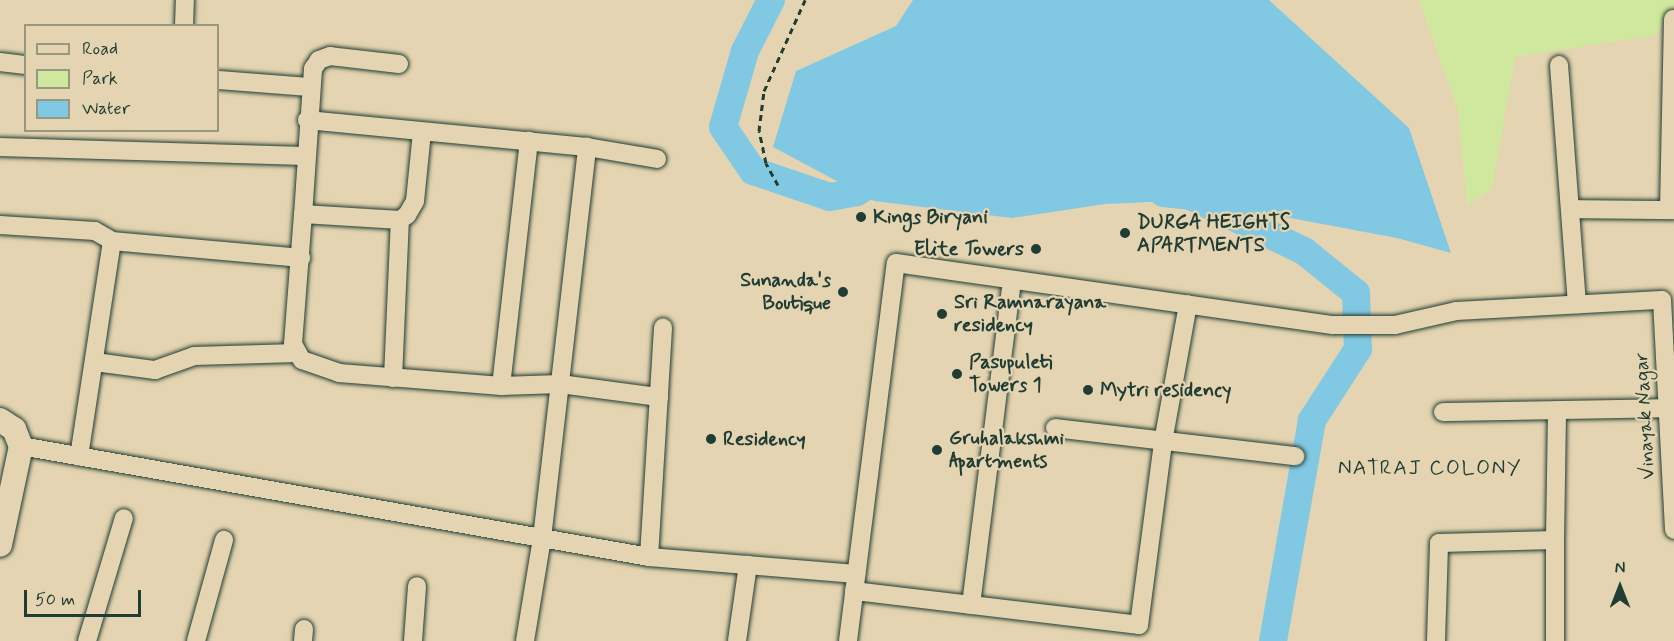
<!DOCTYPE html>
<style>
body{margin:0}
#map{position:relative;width:1674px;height:641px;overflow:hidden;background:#e5d4b1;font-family:Mynerve,sans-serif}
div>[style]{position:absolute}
.green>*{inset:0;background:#d0e89e}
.water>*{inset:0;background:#81c9e2}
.river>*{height:28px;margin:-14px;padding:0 14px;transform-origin:14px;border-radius:14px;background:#81c9e2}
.path>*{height:3px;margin-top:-1.5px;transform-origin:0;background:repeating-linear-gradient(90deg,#1f3d34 0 6px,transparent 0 10.5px)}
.roads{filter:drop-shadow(0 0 2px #1f3d34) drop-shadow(0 0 2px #1f3d34)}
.minor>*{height:18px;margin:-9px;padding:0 9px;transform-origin:9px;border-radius:9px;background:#e5d4b1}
.major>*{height:24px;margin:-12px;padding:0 12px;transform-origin:12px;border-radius:12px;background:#e5d4b1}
.dots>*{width:16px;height:16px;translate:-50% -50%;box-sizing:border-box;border:3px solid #e5d4b1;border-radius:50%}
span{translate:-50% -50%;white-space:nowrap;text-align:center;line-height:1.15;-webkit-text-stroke:4.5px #e5d4b1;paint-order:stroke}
.poi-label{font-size:20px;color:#1f3d34;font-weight:700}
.left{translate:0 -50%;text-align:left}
.right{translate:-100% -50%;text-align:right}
.street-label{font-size:20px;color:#1f3d34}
.neighbourhood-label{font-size:21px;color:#1f3d34;letter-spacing:1.5px}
.legend{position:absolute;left:24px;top:24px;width:195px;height:108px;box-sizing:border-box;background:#e5d4b1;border:2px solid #96987f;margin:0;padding:8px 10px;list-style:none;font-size:18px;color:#1f3d34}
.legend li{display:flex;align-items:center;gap:12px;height:30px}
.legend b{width:30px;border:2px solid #96987f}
.north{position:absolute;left:1590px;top:557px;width:60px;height:60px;-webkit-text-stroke:4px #e5d4b1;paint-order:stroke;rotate:0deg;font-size:16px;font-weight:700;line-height:24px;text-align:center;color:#1f3d34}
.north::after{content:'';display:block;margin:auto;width:21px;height:27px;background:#1f3d34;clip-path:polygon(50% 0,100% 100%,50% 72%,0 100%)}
.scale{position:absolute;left:24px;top:590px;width:117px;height:27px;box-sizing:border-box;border:3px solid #1f3d34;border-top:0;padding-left:8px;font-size:18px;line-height:21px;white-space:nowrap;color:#1f3d34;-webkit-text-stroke:4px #e5d4b1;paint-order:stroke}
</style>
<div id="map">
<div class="green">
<i style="clip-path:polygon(1419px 0,1674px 0,1674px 4px,1657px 35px,1515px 57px,1492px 189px,1467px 205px,1458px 110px)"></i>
</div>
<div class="water">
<i style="clip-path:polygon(913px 0,1269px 0,1409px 128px,1451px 253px,1397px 238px,1193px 200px,1105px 204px,1012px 218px,874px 201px,773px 147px,796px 71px,896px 26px)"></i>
</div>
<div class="river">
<i style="left:771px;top:0;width:57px;rotate:117deg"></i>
<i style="left:745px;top:51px;width:79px;rotate:106.1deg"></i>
<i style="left:723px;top:127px;width:53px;rotate:55.7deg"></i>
<i style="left:753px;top:171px;width:81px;rotate:18.7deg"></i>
<i style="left:830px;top:197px;width:27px;rotate:-10deg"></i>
<i style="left:857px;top:192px;width:38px;rotate:-32deg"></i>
<i style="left:1163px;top:193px;width:27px;rotate:6deg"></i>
<i style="left:1190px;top:196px;width:127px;rotate:25.8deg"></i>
<i style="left:1304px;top:251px;width:67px;rotate:38.9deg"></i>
<i style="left:1356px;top:293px;width:56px;rotate:88deg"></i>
<i style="left:1358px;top:349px;width:85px;rotate:122.9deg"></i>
<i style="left:1312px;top:420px;width:224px;rotate:100deg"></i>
</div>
<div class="path">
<i style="left:778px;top:185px;width:25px;rotate:-119deg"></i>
<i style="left:766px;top:163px;width:33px;rotate:-102deg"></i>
<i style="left:759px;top:131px;width:40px;rotate:-82.9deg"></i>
<i style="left:764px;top:91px;width:100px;rotate:-65.7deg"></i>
</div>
<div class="roads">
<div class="minor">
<i style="left:184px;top:26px;width:26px;rotate:-88deg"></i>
<i style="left:0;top:62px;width:26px;rotate:7deg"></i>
<i style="left:399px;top:64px;width:69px;rotate:-173.4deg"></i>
<i style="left:330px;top:56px;width:12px;rotate:160deg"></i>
<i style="left:319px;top:60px;width:11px;rotate:124deg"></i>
<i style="left:313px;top:69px;width:145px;rotate:93.9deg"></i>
<i style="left:303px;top:214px;width:97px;rotate:3.5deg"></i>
<i style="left:400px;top:220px;width:9px;rotate:-36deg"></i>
<i style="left:407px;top:215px;width:16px;rotate:-60deg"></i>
<i style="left:415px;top:201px;width:69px;rotate:-84.2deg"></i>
<i style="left:1559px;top:65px;width:240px;rotate:85.7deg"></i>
<i style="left:218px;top:80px;width:92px;rotate:4.4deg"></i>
<i style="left:307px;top:120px;width:281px;rotate:5.5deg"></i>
<i style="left:587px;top:147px;width:71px;rotate:9.7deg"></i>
<i style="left:0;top:147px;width:305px;rotate:1.7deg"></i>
<i style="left:1570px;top:209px;width:104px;rotate:0.6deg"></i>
<i style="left:1669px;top:210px;width:191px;rotate:-88.8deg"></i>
<i style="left:303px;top:214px;width:130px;rotate:94.4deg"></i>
<i style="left:293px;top:344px;width:18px;rotate:61deg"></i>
<i style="left:302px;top:360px;width:39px;rotate:19deg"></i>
<i style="left:339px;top:373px;width:163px;rotate:4.6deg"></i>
<i style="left:501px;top:386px;width:59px;rotate:-1.9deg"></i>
<i style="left:560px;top:384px;width:100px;rotate:7.5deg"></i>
<i style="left:0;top:225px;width:95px;rotate:3.6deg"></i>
<i style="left:95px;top:231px;width:20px;rotate:30deg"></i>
<i style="left:112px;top:241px;width:218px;rotate:98.7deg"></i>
<i style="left:112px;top:241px;width:190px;rotate:5.1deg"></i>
<i style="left:95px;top:362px;width:61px;rotate:7.6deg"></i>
<i style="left:155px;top:370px;width:41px;rotate:-19.7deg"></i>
<i style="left:194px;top:356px;width:103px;rotate:-1.7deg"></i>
<i style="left:393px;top:378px;width:158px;rotate:-87.5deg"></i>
<i style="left:501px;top:386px;width:247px;rotate:-83.5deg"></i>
<i style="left:1443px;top:412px;width:224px;rotate:-1deg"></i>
<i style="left:1055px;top:428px;width:242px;rotate:6.7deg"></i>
<i style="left:21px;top:446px;width:638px;rotate:10.02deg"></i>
<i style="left:649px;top:557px;width:208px;rotate:4.7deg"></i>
<i style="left:1555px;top:540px;width:130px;rotate:-89.1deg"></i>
<i style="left:649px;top:557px;width:230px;rotate:-86.5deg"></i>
<i style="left:854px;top:591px;width:287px;rotate:6.8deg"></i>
<i style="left:1139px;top:625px;width:185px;rotate:-82.5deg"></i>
<i style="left:1163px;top:442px;width:140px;rotate:-79.7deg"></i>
<i style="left:971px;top:605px;width:326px;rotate:-82.8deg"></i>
<i style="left:87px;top:641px;width:128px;rotate:-73.3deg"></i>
<i style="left:196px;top:641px;width:105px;rotate:-74.5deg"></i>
<i style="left:303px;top:641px;width:12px;rotate:-85deg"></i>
<i style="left:413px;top:641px;width:55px;rotate:-85.8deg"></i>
<i style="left:525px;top:641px;width:104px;rotate:-80.6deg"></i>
<i style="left:542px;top:538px;width:394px;rotate:-83.4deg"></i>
<i style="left:737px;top:641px;width:77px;rotate:-81.8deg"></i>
<i style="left:848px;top:641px;width:381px;rotate:-82.8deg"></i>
<i style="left:896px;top:263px;width:441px;rotate:8.1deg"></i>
<i style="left:1333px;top:325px;width:62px"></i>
<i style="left:1395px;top:325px;width:63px;rotate:-12.9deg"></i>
<i style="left:1456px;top:311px;width:206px;rotate:-3.1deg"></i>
<i style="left:1662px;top:300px;width:230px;rotate:87deg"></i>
<i style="left:1436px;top:641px;width:98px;rotate:-88.2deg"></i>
<i style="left:1439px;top:543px;width:116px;rotate:-1.5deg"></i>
<i style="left:1555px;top:540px;width:101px;rotate:90deg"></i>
</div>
<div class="major">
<i style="left:0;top:420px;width:17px;rotate:33deg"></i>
<i style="left:14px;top:429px;width:18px;rotate:68deg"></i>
<i style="left:21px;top:446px;width:101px;rotate:102deg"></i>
</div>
</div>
<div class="dots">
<i style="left:861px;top:217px;background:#1f3d34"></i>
<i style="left:1125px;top:233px;background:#1f3d34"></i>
<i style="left:1036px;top:249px;background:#1f3d34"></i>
<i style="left:843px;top:292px;background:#1f3d34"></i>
<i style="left:942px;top:314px;background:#1f3d34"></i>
<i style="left:957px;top:374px;background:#1f3d34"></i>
<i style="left:1088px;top:390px;background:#1f3d34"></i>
<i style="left:711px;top:439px;background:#1f3d34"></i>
<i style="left:937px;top:450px;background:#1f3d34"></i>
</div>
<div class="poi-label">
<span class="left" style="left:873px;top:217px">Kings Biryani</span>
<span class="left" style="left:1137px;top:234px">DURGA HEIGHTS<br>APARTMENTS</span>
<span class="right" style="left:1024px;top:249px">Elite Towers</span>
<span class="right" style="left:831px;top:292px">Sunanda's<br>Boutique</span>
<span class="left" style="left:954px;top:314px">Sri Ramnarayana<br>residency</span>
<span class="left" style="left:969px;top:374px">Pasupuleti<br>Towers 1</span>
<span class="left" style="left:1100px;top:390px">Mytri residency</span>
<span class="left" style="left:949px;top:450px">Gruhalakshmi<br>Apartments</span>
<span class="left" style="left:723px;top:439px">Residency</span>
</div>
<div class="street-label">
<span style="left:1645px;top:416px;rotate:-93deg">Vinayak Nagar</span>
</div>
<div class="neighbourhood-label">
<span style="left:1430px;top:468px">NATRAJ COLONY</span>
</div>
<ul class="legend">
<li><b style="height:8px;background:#e5d4b1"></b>Road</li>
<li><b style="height:16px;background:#d0e89e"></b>Park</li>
<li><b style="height:16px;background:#81c9e2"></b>Water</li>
</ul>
<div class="north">N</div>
<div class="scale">50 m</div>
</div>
